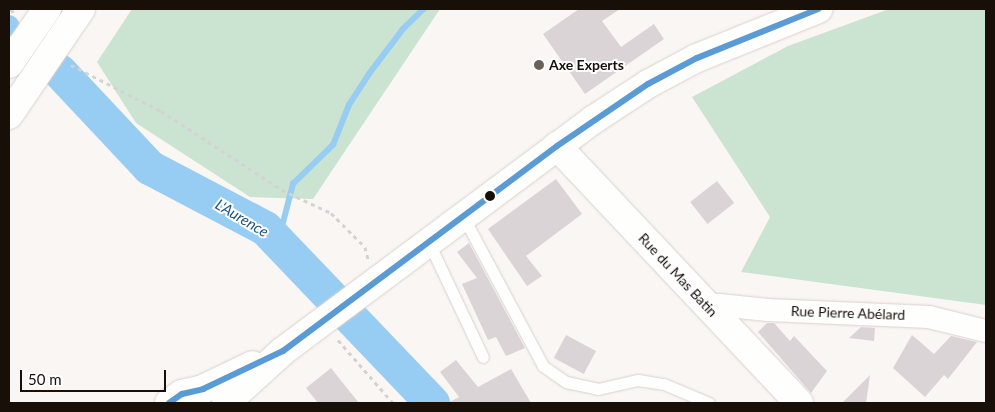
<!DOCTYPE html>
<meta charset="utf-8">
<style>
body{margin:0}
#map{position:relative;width:995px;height:412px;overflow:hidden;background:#faf6f4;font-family:Lato,sans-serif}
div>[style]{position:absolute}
.green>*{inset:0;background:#cbe4d2}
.stream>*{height:5.5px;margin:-2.75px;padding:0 2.75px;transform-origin:2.75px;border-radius:2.75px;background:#97ccf3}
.canal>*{height:20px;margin:-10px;padding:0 10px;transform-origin:10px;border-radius:10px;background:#97ccf3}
.river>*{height:35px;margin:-17.5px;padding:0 17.5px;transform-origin:17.5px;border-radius:17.5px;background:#97ccf3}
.building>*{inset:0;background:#dbd4d7;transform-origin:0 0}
.path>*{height:3px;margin-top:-1.5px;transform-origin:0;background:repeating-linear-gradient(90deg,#d4d2d2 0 4px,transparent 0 8px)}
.roads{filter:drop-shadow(0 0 1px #d9d1cd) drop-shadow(0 0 1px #d9d1cd)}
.service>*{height:11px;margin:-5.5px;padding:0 5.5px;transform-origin:5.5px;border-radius:5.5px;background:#fefefd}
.minor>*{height:22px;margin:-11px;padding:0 11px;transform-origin:11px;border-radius:11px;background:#fefefd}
.tertiary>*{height:28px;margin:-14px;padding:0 14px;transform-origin:14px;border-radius:14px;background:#fefefd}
.secondary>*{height:28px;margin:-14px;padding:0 14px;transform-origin:14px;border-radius:14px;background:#fefefd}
.trunk>*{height:28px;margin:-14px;padding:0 14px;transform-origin:14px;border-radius:14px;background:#fefefd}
.bus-1>*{height:6px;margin:-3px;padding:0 3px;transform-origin:3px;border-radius:3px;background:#5b9bd5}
.dots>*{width:14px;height:14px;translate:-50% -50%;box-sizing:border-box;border:2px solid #fff;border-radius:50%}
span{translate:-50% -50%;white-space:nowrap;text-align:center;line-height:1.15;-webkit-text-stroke:4px #fff;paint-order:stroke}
.poi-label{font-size:14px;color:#190f09;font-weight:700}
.left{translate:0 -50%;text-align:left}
.street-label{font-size:14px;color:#190f09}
.water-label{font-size:15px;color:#1e577d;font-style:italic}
.frame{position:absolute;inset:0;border:10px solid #190f09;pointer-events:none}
.scale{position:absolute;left:20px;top:370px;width:146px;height:22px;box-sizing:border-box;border:2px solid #190f09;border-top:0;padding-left:6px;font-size:15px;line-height:18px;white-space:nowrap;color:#190f09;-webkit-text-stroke:4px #fff;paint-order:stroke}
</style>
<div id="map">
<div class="green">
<i style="clip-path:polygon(132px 9px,440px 9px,313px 199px,250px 197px,136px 123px,97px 62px)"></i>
<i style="clip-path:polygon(889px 9px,986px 9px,986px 305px,741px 272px,770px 217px,692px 97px,788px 46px)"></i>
</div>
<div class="stream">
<i style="left:278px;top:242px;width:60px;rotate:-75.5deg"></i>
<i style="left:293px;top:184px;width:56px;rotate:-44.3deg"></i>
<i style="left:333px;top:145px;width:43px;rotate:-68.2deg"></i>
<i style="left:349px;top:105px;width:37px;rotate:-57deg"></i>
<i style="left:369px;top:74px;width:56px;rotate:-52.9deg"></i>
<i style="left:403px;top:29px;width:29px;rotate:-44deg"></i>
</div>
<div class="canal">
<i style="left:9px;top:25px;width:1px;rotate:45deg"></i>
</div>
<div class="river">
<i style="left:59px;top:71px;width:132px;rotate:46.8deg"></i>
<i style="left:149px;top:167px;width:131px;rotate:27.7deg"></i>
<i style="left:265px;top:228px;width:242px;rotate:46.3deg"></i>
</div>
<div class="building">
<i style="clip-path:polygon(579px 9px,620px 9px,602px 21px,621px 47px,654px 24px,664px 39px,585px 94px,543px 34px)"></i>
<i style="clip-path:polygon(556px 179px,582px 214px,526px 256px,542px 276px,527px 286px,488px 229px)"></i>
<i style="left:717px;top:181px;width:28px;height:34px;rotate:52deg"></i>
<i style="clip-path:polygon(469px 243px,525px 348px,506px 356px,496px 337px,488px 340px,462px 284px,477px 278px,457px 252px)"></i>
<i style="clip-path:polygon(767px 323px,774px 323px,790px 341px,794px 336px,827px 371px,811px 393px,758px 332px)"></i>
<i style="clip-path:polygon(861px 327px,875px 328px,874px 341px,849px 338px)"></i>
<i style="left:566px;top:335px;width:34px;height:26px;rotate:28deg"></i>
<i style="clip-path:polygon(912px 335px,934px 354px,951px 336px,977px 342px,948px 379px,944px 375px,925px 397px,893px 368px)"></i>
<i style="clip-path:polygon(456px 360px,478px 387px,511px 369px,531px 403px,447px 403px,459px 397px,440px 372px)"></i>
<i style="clip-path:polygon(331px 368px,359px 403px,318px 403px,306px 388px)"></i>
<i style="clip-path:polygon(870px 375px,866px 403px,842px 403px)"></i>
</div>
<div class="path">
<i style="left:11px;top:9px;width:6px;rotate:59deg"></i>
<i style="left:71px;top:65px;width:101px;rotate:27.1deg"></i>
<i style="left:161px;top:111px;width:145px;rotate:33.1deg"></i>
<i style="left:282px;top:190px;width:54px;rotate:25.1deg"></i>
<i style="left:331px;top:213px;width:48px;rotate:45deg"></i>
<i style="left:365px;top:247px;width:12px;rotate:76deg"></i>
<i style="left:338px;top:340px;width:84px;rotate:48.9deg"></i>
</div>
<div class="roads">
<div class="service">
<i style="left:464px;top:218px;width:168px;rotate:61.9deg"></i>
<i style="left:543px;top:366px;width:28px;rotate:35deg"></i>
<i style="left:566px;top:382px;width:33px;rotate:12deg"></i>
<i style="left:598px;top:389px;width:41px;rotate:-12.7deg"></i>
<i style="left:638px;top:380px;width:26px;rotate:9deg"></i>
<i style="left:664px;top:384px;width:49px;rotate:22.9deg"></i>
<i style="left:429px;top:243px;width:126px;rotate:64.7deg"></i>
</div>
<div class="minor">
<i style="left:709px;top:307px;width:10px;rotate:-11deg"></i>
<i style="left:719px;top:305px;width:49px;rotate:5.8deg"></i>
<i style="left:768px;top:310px;width:161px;rotate:2.5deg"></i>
<i style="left:929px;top:317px;width:59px;rotate:13.8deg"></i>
</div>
<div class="tertiary">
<i style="left:557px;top:146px;width:353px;rotate:46.7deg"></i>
</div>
<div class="secondary">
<i style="left:169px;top:403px;width:16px;rotate:-35deg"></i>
<i style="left:182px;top:394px;width:22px;rotate:-13deg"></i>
<i style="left:203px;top:389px;width:55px;rotate:-25.6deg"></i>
<i style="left:226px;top:403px;width:77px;rotate:-42.4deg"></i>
<i style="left:283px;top:351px;width:387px;rotate:-36.7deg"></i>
<i style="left:593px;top:120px;width:66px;rotate:-33.2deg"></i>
<i style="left:648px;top:84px;width:55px;rotate:-28deg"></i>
<i style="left:697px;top:58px;width:131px;rotate:-22deg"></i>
</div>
<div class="trunk">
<i style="left:9px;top:64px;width:67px;rotate:-55.4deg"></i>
<i style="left:9px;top:115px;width:128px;rotate:-55.8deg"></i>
</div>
</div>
<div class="bus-1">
<i style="left:169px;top:403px;width:16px;rotate:-35deg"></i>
<i style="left:182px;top:394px;width:22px;rotate:-13deg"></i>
<i style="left:203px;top:389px;width:89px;rotate:-25.4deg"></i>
<i style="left:283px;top:351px;width:342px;rotate:-36.8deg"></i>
<i style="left:557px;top:146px;width:110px;rotate:-34.3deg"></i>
<i style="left:648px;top:84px;width:55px;rotate:-28deg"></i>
<i style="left:697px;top:58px;width:131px;rotate:-22deg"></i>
</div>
<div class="dots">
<i style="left:539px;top:65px;background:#68605b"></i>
<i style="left:490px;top:196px;background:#190f09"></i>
</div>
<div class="poi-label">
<span class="left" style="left:549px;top:65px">Axe Experts</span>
</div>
<div class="street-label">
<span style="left:678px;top:275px;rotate:47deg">Rue du Mas Batin</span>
<span style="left:848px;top:313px;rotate:2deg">Rue Pierre Abélard</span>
</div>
<div class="water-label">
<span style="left:242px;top:218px;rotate:31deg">L'Aurence</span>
</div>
<div class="frame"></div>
<div class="scale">50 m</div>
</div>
